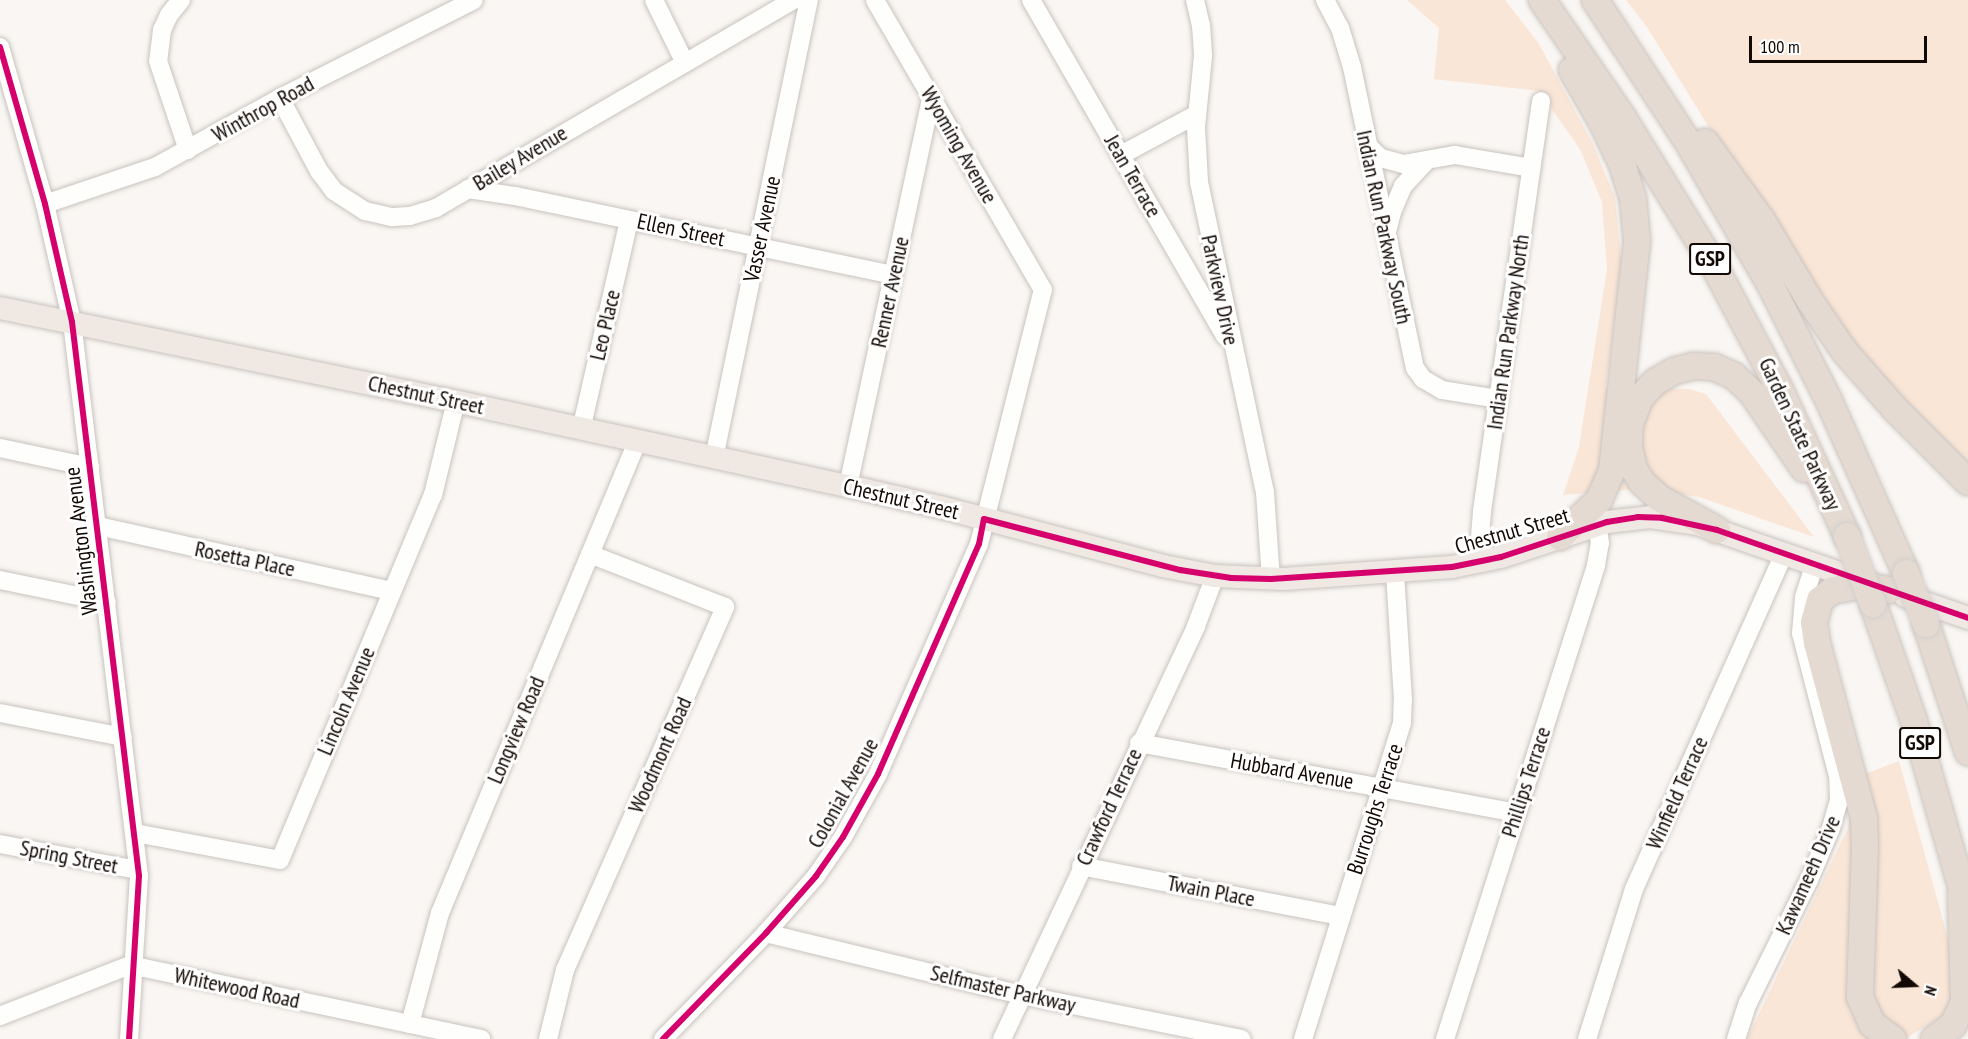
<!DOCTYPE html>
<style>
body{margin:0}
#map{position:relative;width:1968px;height:1039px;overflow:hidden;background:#f9f6f3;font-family:"PT Sans Narrow",sans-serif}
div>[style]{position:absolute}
.green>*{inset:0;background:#fae6d7}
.roads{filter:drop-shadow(0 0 2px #c9c3be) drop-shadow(0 0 2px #c9c3be)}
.minor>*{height:18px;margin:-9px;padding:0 9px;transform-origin:9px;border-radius:9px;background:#fefefd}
.major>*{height:22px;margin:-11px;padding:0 11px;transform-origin:11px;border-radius:11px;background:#efe8e3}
.highway>*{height:26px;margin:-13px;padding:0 13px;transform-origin:13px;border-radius:13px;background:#e4dad1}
.bridges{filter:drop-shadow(0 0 2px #d2cfce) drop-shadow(0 0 2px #d2cfce)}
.highway-bridge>*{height:26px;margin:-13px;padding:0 13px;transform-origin:13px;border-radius:13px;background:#e4dad1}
.cycleway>*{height:6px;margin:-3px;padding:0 3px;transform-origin:3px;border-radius:3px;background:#d6006c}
span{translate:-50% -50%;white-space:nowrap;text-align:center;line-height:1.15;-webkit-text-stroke:6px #fff;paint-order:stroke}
.shield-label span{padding:2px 4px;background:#fff;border:2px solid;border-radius:4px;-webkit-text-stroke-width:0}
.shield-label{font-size:21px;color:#120904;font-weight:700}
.street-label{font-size:22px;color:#120904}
.north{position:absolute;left:1884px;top:955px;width:60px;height:60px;-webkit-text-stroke:4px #fff;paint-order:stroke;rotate:109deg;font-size:16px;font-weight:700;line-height:24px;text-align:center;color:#120904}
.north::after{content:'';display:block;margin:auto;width:21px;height:27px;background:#120904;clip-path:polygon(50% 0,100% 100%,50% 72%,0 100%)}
.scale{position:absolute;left:1749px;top:36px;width:178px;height:27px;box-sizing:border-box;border:3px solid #120904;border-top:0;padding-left:8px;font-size:18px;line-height:21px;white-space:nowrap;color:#120904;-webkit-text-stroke:4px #fff;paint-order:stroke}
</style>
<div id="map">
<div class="green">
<i style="clip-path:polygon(1407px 0,1505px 0,1539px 44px,1593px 144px,1615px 198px,1622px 266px,1605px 389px,1689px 389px,1706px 394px,1814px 537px,1699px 497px,1639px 489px,1563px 495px,1579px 447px,1607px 269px,1602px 202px,1580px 149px,1539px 91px,1434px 79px,1439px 28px)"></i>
<i style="clip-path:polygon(1626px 0,1968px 0,1968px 462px,1871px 371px,1733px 166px,1647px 27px)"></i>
<i style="clip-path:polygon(1899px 761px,1957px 971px,1955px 995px,1944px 1016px,1904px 1039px,1747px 1039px,1848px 828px,1857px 777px)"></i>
</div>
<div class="roads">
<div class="minor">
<i style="left:181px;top:0;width:19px;rotate:129deg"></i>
<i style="left:169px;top:15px;width:17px;rotate:115deg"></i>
<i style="left:162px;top:30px;width:31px;rotate:97deg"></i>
<i style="left:158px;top:61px;width:94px;rotate:71.4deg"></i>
<i style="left:654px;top:0;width:70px;rotate:63.8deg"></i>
<i style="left:1031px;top:0;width:388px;rotate:60deg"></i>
<i style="left:1195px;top:0;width:26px;rotate:77deg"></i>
<i style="left:1201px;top:25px;width:31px;rotate:86deg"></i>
<i style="left:1203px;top:56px;width:72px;rotate:95.6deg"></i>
<i style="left:1196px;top:128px;width:54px;rotate:86.8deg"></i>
<i style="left:1199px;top:182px;width:317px;rotate:78deg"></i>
<i style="left:1265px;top:492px;width:87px;rotate:86.1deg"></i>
<i style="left:1325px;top:0;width:32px;rotate:62deg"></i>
<i style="left:1340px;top:28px;width:41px;rotate:72.9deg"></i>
<i style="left:1352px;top:67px;width:308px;rotate:78.2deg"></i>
<i style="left:1415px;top:368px;width:14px;rotate:54deg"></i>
<i style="left:1423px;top:379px;width:22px;rotate:30deg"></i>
<i style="left:1442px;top:390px;width:57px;rotate:9.1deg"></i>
<i style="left:0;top:47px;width:163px;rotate:74deg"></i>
<i style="left:45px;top:204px;width:121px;rotate:77.1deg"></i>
<i style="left:72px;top:322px;width:558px;rotate:83.1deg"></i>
<i style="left:139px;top:876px;width:163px;rotate:93.5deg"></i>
<i style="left:280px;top:98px;width:83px;rotate:61.9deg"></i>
<i style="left:319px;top:171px;width:25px;rotate:53deg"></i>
<i style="left:334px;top:191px;width:37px;rotate:33deg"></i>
<i style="left:365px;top:211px;width:28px;rotate:13deg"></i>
<i style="left:392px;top:217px;width:18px;rotate:-3deg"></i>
<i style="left:410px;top:216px;width:27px;rotate:-17deg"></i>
<i style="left:436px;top:208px;width:413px;rotate:-30.2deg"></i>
<i style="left:1367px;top:145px;width:19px;rotate:43deg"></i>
<i style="left:1381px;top:158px;width:23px;rotate:15deg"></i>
<i style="left:1403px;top:164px;width:53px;rotate:-9.8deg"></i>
<i style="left:1455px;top:155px;width:77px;rotate:9.7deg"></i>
<i style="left:1121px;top:155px;width:86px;rotate:-28.3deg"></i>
<i style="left:468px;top:189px;width:48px;rotate:8.5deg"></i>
<i style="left:515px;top:196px;width:386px;rotate:11.8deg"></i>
<i style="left:45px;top:204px;width:116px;rotate:-18.6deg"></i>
<i style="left:155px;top:167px;width:143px;rotate:-28.9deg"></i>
<i style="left:280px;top:98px;width:217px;rotate:-26.8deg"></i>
<i style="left:1387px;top:232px;width:21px;rotate:-76deg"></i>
<i style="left:1392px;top:212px;width:28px;rotate:-67deg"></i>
<i style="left:1403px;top:186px;width:33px;rotate:-47deg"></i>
<i style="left:581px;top:430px;width:215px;rotate:-77.1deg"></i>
<i style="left:0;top:448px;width:92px;rotate:11.9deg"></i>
<i style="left:714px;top:458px;width:468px;rotate:-78.3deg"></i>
<i style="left:848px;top:486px;width:397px;rotate:-77.9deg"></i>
<i style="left:98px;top:526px;width:301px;rotate:12.5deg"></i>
<i style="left:1478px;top:563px;width:52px;rotate:-85.6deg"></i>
<i style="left:1482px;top:511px;width:414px;rotate:-81.8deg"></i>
<i style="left:0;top:580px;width:109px;rotate:11.6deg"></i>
<i style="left:0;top:713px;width:125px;rotate:11deg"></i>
<i style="left:1139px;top:743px;width:383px;rotate:10.5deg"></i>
<i style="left:135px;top:833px;width:147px;rotate:10.5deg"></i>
<i style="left:280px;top:860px;width:396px;rotate:-67.3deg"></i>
<i style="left:433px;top:495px;width:97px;rotate:-76.3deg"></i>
<i style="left:0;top:844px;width:140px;rotate:10.7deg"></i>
<i style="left:1081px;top:866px;width:265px;rotate:10.9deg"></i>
<i style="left:766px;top:933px;width:264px;rotate:13.6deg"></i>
<i style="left:1023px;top:995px;width:223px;rotate:11.4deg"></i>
<i style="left:0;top:1016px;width:140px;rotate:-21.4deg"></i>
<i style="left:130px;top:965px;width:359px;rotate:11.9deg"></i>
<i style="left:410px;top:1024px;width:115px;rotate:-74.9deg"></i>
<i style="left:440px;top:913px;width:511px;rotate:-67.3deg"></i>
<i style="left:548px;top:1039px;width:71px;rotate:-76.2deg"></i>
<i style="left:565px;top:970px;width:397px;rotate:-66.2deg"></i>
<i style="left:725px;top:607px;width:145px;rotate:-158.6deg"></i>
<i style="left:663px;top:1039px;width:148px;rotate:-45.8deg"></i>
<i style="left:766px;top:933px;width:76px;rotate:-48.7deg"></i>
<i style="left:816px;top:876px;width:47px;rotate:-55.3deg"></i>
<i style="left:843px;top:837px;width:72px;rotate:-60.9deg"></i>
<i style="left:878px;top:774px;width:251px;rotate:-66.3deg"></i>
<i style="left:979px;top:544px;width:262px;rotate:-75.9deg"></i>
<i style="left:1043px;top:290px;width:335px;rotate:-120.1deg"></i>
<i style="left:1002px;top:1039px;width:456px;rotate:-64.8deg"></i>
<i style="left:1196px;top:626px;width:53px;rotate:-69.2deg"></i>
<i style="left:1303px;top:1039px;width:331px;rotate:-72.6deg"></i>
<i style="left:1402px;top:723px;width:23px;rotate:-88deg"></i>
<i style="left:1403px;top:700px;width:128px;rotate:-93.6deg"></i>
<i style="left:1445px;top:1039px;width:497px;rotate:-72.3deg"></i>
<i style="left:1596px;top:565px;width:22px;rotate:-80deg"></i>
<i style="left:1600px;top:543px;width:19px;rotate:-99deg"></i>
<i style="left:1587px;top:1039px;width:157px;rotate:-72.6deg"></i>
<i style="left:1634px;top:889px;width:368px;rotate:-65.9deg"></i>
<i style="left:1736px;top:1039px;width:38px;rotate:-72deg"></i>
<i style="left:1748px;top:1003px;width:137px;rotate:-63.6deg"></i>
<i style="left:1809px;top:880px;width:56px;rotate:-67.1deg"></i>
<i style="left:1831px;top:828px;width:29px;rotate:-74deg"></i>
<i style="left:1839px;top:800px;width:24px;rotate:-92deg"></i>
<i style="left:1838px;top:776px;width:148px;rotate:-104.5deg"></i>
<i style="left:1801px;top:633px;width:36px;rotate:-85deg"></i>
<i style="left:1804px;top:597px;width:35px;rotate:-72deg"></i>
</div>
<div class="major">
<i style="left:0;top:308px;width:454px;rotate:11.6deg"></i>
<i style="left:445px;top:399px;width:412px;rotate:12.2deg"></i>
<i style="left:848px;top:486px;width:94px;rotate:12.9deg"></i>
<i style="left:940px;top:507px;width:231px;rotate:14.8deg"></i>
<i style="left:1163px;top:566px;width:53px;rotate:10.9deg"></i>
<i style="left:1215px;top:576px;width:69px;rotate:2.5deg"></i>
<i style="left:1284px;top:579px;width:168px;rotate:-4.1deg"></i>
<i style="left:1452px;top:567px;width:50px;rotate:-11.5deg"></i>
<i style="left:1501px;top:557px;width:112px;rotate:-18.3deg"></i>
<i style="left:1607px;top:522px;width:43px;rotate:-6.6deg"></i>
<i style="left:1650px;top:517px;width:49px;rotate:8.3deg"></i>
<i style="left:1698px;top:524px;width:186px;rotate:19.1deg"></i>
<i style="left:1905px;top:596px;width:67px;rotate:19.2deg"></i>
</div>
<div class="highway">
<i style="left:1542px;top:0;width:143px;rotate:55.5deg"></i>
<i style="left:1623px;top:118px;width:169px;rotate:58.3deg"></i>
<i style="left:1712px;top:262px;width:145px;rotate:62deg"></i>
<i style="left:1780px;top:390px;width:161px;rotate:65.3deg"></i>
<i style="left:1595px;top:0;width:170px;rotate:56.8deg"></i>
<i style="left:1688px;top:142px;width:166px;rotate:60deg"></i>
<i style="left:1771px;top:286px;width:129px;rotate:63.2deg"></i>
<i style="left:1829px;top:401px;width:188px;rotate:65.9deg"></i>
<i style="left:1705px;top:142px;width:95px;rotate:54deg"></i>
<i style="left:1761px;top:219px;width:96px;rotate:59.1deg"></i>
<i style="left:1810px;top:301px;width:62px;rotate:55.5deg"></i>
<i style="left:1845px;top:352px;width:76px;rotate:48.7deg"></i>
<i style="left:1895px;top:409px;width:103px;rotate:45deg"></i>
<i style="left:1717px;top:530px;width:66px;rotate:-151.1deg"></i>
<i style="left:1659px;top:498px;width:23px;rotate:-137deg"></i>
<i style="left:1642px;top:482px;width:15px;rotate:-122deg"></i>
<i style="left:1634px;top:469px;width:22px;rotate:-103deg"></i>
<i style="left:1629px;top:448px;width:24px;rotate:-88deg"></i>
<i style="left:1630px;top:424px;width:28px;rotate:-69deg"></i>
<i style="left:1640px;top:398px;width:22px;rotate:-47deg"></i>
<i style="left:1655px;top:382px;width:22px;rotate:-30deg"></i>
<i style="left:1674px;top:371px;width:21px;rotate:-14deg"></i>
<i style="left:1694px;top:366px;width:20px;rotate:3deg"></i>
<i style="left:1714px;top:367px;width:22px;rotate:24deg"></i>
<i style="left:1734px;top:376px;width:25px;rotate:43deg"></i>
<i style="left:1752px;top:393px;width:92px;rotate:55.6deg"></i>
<i style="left:1560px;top:537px;width:54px;rotate:-43.5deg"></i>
<i style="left:1599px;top:500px;width:32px;rotate:-66deg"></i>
<i style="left:1612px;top:471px;width:231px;rotate:-83.8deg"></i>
<i style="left:1637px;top:241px;width:42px;rotate:-95.4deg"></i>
<i style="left:1633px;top:199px;width:37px;rotate:-107deg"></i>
<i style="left:1622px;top:164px;width:47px;rotate:-115.5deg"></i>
<i style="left:1602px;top:122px;width:60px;rotate:-120deg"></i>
<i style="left:1890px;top:590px;width:31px;rotate:-173deg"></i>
<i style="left:1859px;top:586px;width:26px;rotate:171deg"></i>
<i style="left:1833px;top:590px;width:16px;rotate:142deg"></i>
<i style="left:1820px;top:600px;width:23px;rotate:105deg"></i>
<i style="left:1814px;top:622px;width:21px;rotate:82deg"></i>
<i style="left:1817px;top:643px;width:182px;rotate:75deg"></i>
<i style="left:1864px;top:819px;width:26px;rotate:88deg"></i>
<i style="left:1865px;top:845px;width:152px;rotate:91.9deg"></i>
<i style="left:1860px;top:997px;width:30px;rotate:66deg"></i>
<i style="left:1872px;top:1024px;width:26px;rotate:36deg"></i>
<i style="left:1873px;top:604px;width:121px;rotate:70.7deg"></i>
<i style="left:1913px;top:718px;width:200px;rotate:74deg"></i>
<i style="left:1926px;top:624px;width:135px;rotate:71.8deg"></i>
<i style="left:1934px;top:1039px;width:24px;rotate:-36deg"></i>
<i style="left:1953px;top:1025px;width:25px;rotate:-64deg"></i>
<i style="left:1964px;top:1002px;width:108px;rotate:-91.6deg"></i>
</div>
</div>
<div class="bridges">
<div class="highway-bridge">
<i style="left:1847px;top:536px;width:73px;rotate:69.1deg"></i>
<i style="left:1906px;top:573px;width:55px;rotate:68.6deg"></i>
</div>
</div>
<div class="cycleway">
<i style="left:0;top:47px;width:163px;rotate:74deg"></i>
<i style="left:45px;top:204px;width:121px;rotate:77.1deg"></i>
<i style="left:72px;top:322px;width:558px;rotate:83.1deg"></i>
<i style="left:139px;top:876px;width:163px;rotate:93.5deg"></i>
<i style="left:663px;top:1039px;width:148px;rotate:-45.8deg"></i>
<i style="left:766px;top:933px;width:76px;rotate:-48.7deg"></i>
<i style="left:816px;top:876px;width:47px;rotate:-55.3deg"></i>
<i style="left:843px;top:837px;width:72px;rotate:-60.9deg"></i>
<i style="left:878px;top:774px;width:251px;rotate:-66.3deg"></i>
<i style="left:979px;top:544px;width:25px;rotate:-79deg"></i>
<i style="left:984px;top:519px;width:203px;rotate:14.6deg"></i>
<i style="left:1180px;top:570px;width:52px;rotate:8.9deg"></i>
<i style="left:1231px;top:578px;width:40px;rotate:1.4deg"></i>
<i style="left:1271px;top:579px;width:181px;rotate:-3.8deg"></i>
<i style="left:1452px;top:567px;width:50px;rotate:-11.5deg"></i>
<i style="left:1501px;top:557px;width:112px;rotate:-18.3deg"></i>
<i style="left:1607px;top:522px;width:31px;rotate:-9deg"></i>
<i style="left:1638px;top:517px;width:24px;rotate:2deg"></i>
<i style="left:1662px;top:518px;width:56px;rotate:12.3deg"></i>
<i style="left:1717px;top:530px;width:266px;rotate:19.3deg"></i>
</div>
<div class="shield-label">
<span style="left:1710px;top:259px">GSP</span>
<span style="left:1920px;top:743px">GSP</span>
</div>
<div class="street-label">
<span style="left:263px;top:109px;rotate:-29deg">Winthrop Road</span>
<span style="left:959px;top:145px;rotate:60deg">Wyoming Avenue</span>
<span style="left:520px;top:158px;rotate:-31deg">Bailey Avenue</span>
<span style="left:1133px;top:176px;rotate:60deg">Jean Terrace</span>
<span style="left:1384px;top:227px;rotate:78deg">Indian Run Parkway South</span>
<span style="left:762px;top:229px;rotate:-78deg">Vasser Avenue</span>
<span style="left:681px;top:230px;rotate:12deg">Ellen Street</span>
<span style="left:1220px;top:290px;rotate:78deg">Parkview Drive</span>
<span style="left:890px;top:292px;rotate:-78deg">Renner Avenue</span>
<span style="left:605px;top:325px;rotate:-77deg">Leo Place</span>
<span style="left:1508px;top:332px;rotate:-82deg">Indian Run Parkway North</span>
<span style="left:426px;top:395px;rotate:12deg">Chestnut Street</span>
<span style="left:1800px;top:434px;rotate:65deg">Garden State Parkway</span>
<span style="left:901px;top:499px;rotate:13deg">Chestnut Street</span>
<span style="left:1512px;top:531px;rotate:-16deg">Chestnut Street</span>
<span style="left:81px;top:541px;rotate:-97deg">Washington Avenue</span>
<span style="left:245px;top:559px;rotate:12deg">Rosetta Place</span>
<span style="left:346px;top:701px;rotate:-67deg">Lincoln Avenue</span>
<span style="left:516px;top:730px;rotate:-67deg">Longview Road</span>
<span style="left:660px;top:755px;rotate:-66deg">Woodmont Road</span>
<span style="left:1292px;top:771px;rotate:10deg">Hubbard Avenue</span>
<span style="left:1526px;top:782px;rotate:-72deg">Phillips Terrace</span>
<span style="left:843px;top:793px;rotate:-61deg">Colonial Avenue</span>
<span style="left:1677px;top:793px;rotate:-66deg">Winfield Terrace</span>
<span style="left:1109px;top:807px;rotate:-65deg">Crawford Terrace</span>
<span style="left:1375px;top:809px;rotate:-72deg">Burroughs Terrace</span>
<span style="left:69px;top:857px;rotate:11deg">Spring Street</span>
<span style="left:1808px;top:875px;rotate:-66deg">Kawameeh Drive</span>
<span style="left:1211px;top:891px;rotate:11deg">Twain Place</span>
<span style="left:237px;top:988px;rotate:12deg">Whitewood Road</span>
<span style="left:1003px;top:989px;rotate:13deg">Selfmaster Parkway</span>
</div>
<div class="north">N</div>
<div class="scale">100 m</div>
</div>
